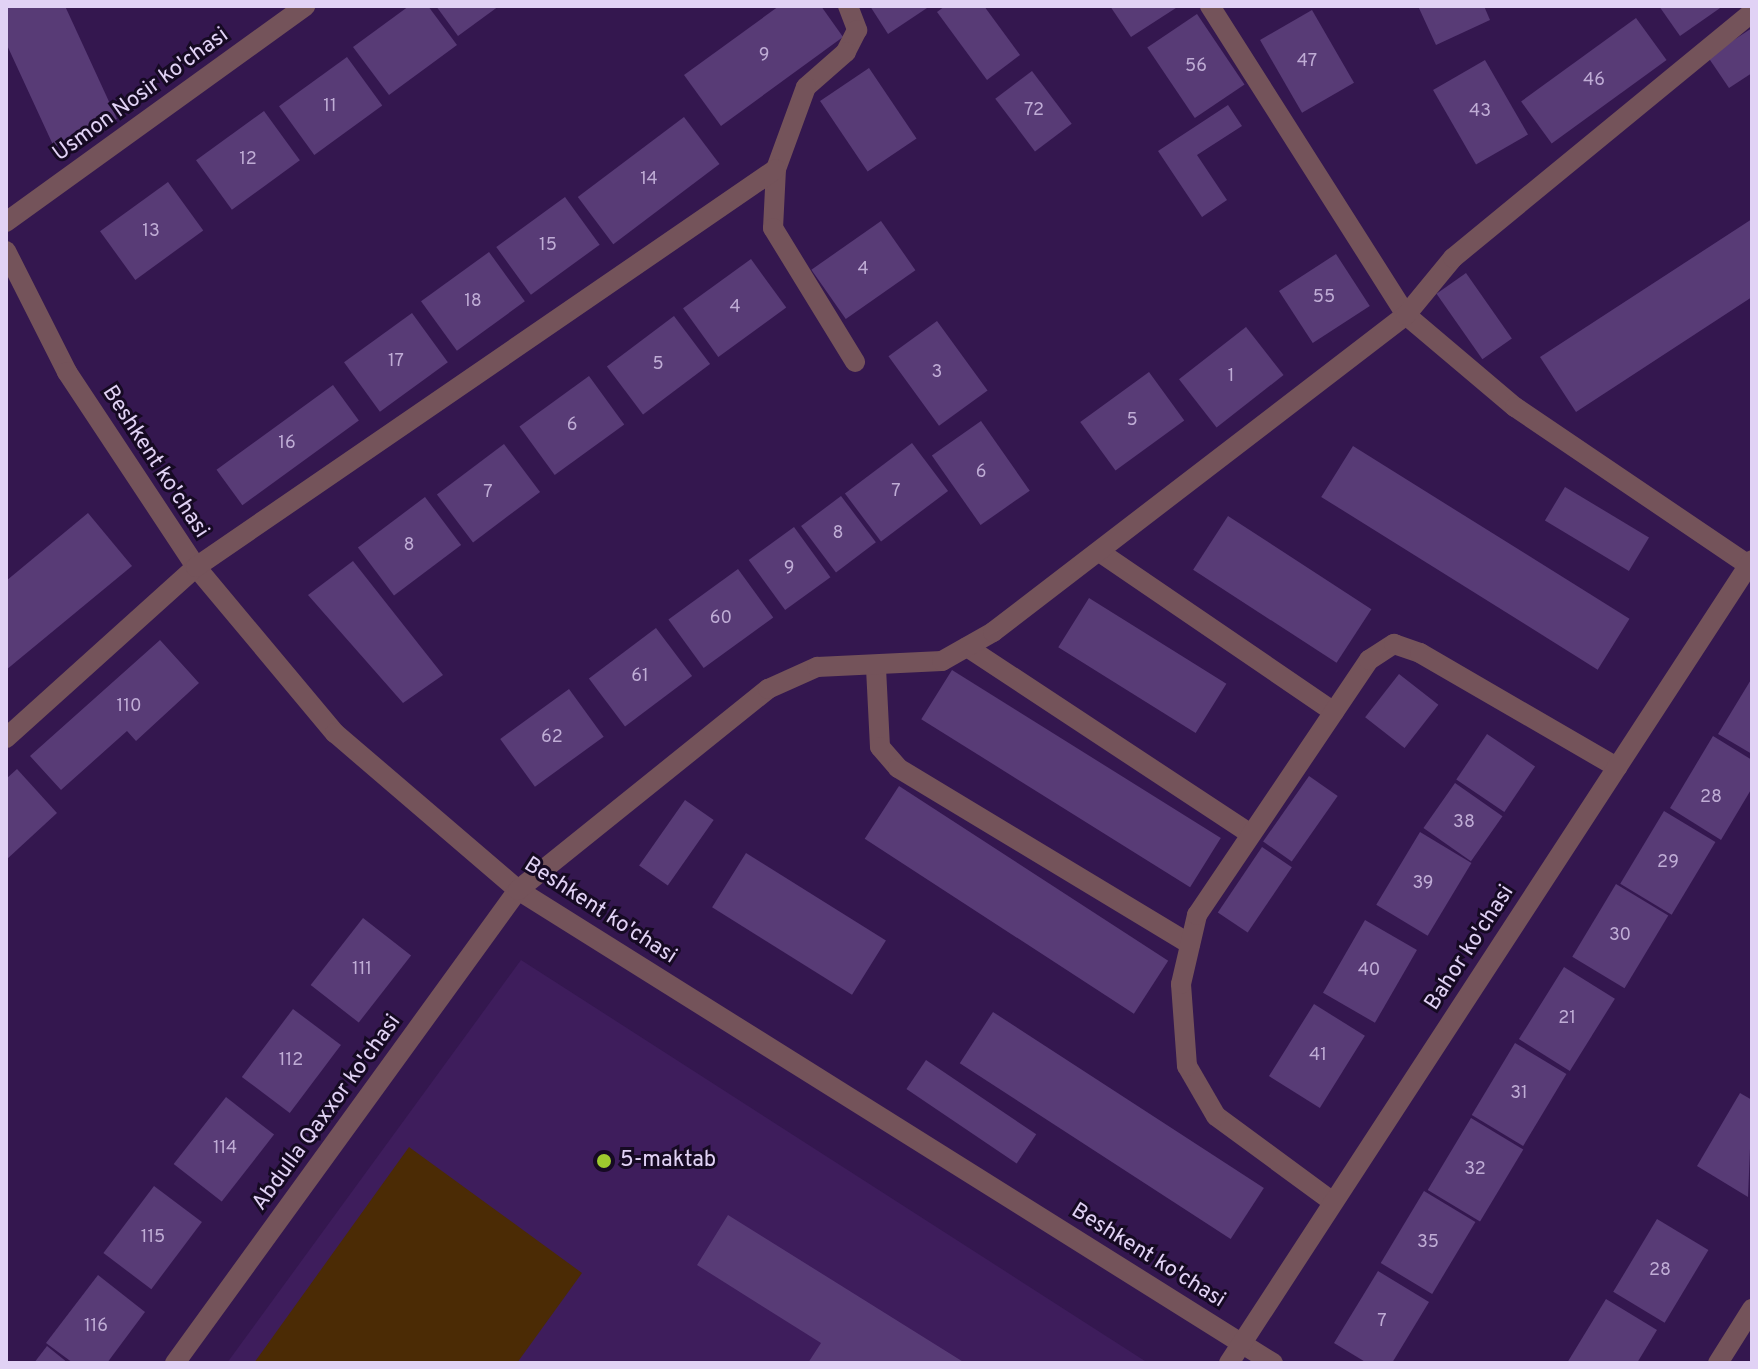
<!DOCTYPE html>
<style>
body{margin:0}
#map{position:relative;width:1758px;height:1369px;overflow:hidden;background:#34174f;font-family:Overpass,sans-serif}
div>[style]{position:absolute}
.built>*{inset:0;background:#3e1d5c}
.green>*{inset:0;background:#4b2b05}
.building>*{inset:0;background:#583b76;transform-origin:0 0}
.minor>*{height:20px;margin:-10px;padding:0 10px;transform-origin:10px;border-radius:10px;background:#74535a}
.dots>*{width:22px;height:22px;translate:-50% -50%;box-sizing:border-box;border:4px solid #160a23;border-radius:50%}
span{translate:-50% -50%;white-space:nowrap;text-align:center;line-height:1.15;-webkit-text-stroke:6px #160a23;paint-order:stroke}
.number-label{font-size:18px;color:#bfacd5}
.number-label span{-webkit-text-stroke-width:0}
.street-label{font-size:22px;color:#e1d2f5}
.poi-label{font-size:22px;color:#e1d2f5}
.left{translate:0 -50%;text-align:left}
.frame{position:absolute;inset:0;border:8px solid #e1d2f5;pointer-events:none}
</style>
<div id="map">
<div class="built">
<i style="clip-path:polygon(521px 960px,1148px 1363px,227px 1363px)"></i>
</div>
<div class="green">
<i style="clip-path:polygon(409px 1147px,582px 1273px,517px 1363px,254px 1363px)"></i>
</div>
<div class="building">
<i style="clip-path:polygon(6px 6px,65px 6px,117px 119px,54px 147px,6px 43px)"></i>
<i style="clip-path:polygon(409px 6px,428px 6px,457px 45px,389px 95px,353px 47px)"></i>
<i style="clip-path:polygon(436px 6px,499px 6px,458px 36px)"></i>
<i style="clip-path:polygon(779px 6px,821px 6px,843px 37px,721px 126px,684px 75px)"></i>
<i style="clip-path:polygon(870px 6px,930px 6px,888px 34px)"></i>
<i style="clip-path:polygon(945px 6px,984px 6px,1020px 55px,987px 80px,937px 12px)"></i>
<i style="clip-path:polygon(1110px 6px,1179px 6px,1131px 37px)"></i>
<i style="clip-path:polygon(1418px 6px,1484px 6px,1490px 20px,1436px 45px)"></i>
<i style="clip-path:polygon(1659px 6px,1723px 6px,1680px 36px)"></i>
<i style="left:1312px;top:10px;width:84px;height:60px;rotate:60deg"></i>
<i style="left:1197px;top:14px;width:85px;height:60px;rotate:56deg"></i>
<i style="left:1636px;top:18px;width:52px;height:142px;rotate:54deg"></i>
<i style="clip-path:polygon(1752px 28px,1752px 73px,1729px 88px,1708px 57px)"></i>
<i style="left:347px;top:57px;width:60px;height:84px;rotate:54deg"></i>
<i style="left:1485px;top:60px;width:86px;height:60px;rotate:60deg"></i>
<i style="left:869px;top:68px;width:85px;height:59px;rotate:56deg"></i>
<i style="left:1032px;top:71px;width:66px;height:46px;rotate:53deg"></i>
<i style="clip-path:polygon(1228px 105px,1242px 126px,1197px 155px,1227px 200px,1202px 217px,1158px 151px)"></i>
<i style="left:264px;top:111px;width:61px;height:84px;rotate:54deg"></i>
<i style="left:684px;top:117px;width:59px;height:133px;rotate:53deg"></i>
<i style="left:168px;top:182px;width:60px;height:84px;rotate:54deg"></i>
<i style="left:565px;top:197px;width:59px;height:85px;rotate:54deg"></i>
<i style="clip-path:polygon(1752px 219px,1752px 297px,1576px 412px,1540px 357px)"></i>
<i style="left:881px;top:221px;width:60px;height:85px;rotate:55deg"></i>
<i style="left:489px;top:252px;width:61px;height:84px;rotate:54deg"></i>
<i style="left:1336px;top:254px;width:62px;height:68px;rotate:57deg"></i>
<i style="left:751px;top:259px;width:60px;height:84px;rotate:54deg"></i>
<i style="left:1466px;top:273px;width:80px;height:36px;rotate:55deg"></i>
<i style="left:412px;top:313px;width:61px;height:84px;rotate:54deg"></i>
<i style="left:674px;top:316px;width:60px;height:84px;rotate:53deg"></i>
<i style="left:937px;top:321px;width:86px;height:60px;rotate:54deg"></i>
<i style="left:1246px;top:327px;width:61px;height:85px;rotate:52deg"></i>
<i style="left:1149px;top:372px;width:60px;height:85px;rotate:54deg"></i>
<i style="left:589px;top:376px;width:60px;height:86px;rotate:54deg"></i>
<i style="left:333px;top:385px;width:44px;height:144px;rotate:54deg"></i>
<i style="left:981px;top:421px;width:85px;height:60px;rotate:55deg"></i>
<i style="left:912px;top:443px;width:60px;height:84px;rotate:53deg"></i>
<i style="left:504px;top:444px;width:60px;height:84px;rotate:53deg"></i>
<i style="left:1353px;top:446px;width:326px;height:60px;rotate:32deg"></i>
<i style="left:1565px;top:487px;width:98px;height:39px;rotate:31deg"></i>
<i style="left:841px;top:496px;width:58px;height:50px;rotate:53deg"></i>
<i style="left:425px;top:497px;width:60px;height:84px;rotate:53deg"></i>
<i style="clip-path:polygon(88px 513px,132px 566px,6px 670px,6px 581px)"></i>
<i style="left:1228px;top:516px;width:171px;height:64px;rotate:33deg"></i>
<i style="left:794px;top:527px;width:62px;height:56px;rotate:54deg"></i>
<i style="clip-path:polygon(353px 561px,443px 675px,403px 703px,308px 595px)"></i>
<i style="left:738px;top:569px;width:60px;height:86px;rotate:54deg"></i>
<i style="left:1089px;top:598px;width:162px;height:58px;rotate:32deg"></i>
<i style="left:656px;top:628px;width:60px;height:84px;rotate:53deg"></i>
<i style="clip-path:polygon(160px 640px,199px 683px,136px 741px,127px 731px,61px 790px,30px 756px)"></i>
<i style="left:952px;top:670px;width:317px;height:58px;rotate:32deg"></i>
<i style="left:1399px;top:674px;width:50px;height:55px;rotate:38deg"></i>
<i style="clip-path:polygon(1752px 678px,1752px 754px,1718px 734px)"></i>
<i style="left:569px;top:689px;width:59px;height:85px;rotate:54deg"></i>
<i style="left:1487px;top:734px;width:58px;height:55px;rotate:34deg"></i>
<i style="clip-path:polygon(1713px 736px,1752px 760px,1752px 788px,1721px 840px,1670px 808px)"></i>
<i style="clip-path:polygon(17px 769px,57px 813px,6px 860px,6px 779px)"></i>
<i style="left:1309px;top:776px;width:35px;height:80px;rotate:35deg"></i>
<i style="left:1455px;top:783px;width:58px;height:55px;rotate:35deg"></i>
<i style="left:899px;top:786px;width:321px;height:63px;rotate:33deg"></i>
<i style="left:685px;top:800px;width:35px;height:80px;rotate:35deg"></i>
<i style="left:1664px;top:811px;width:60px;height:85px;rotate:31deg"></i>
<i style="left:1420px;top:832px;width:60px;height:85px;rotate:31deg"></i>
<i style="left:1262px;top:847px;width:36px;height:79px;rotate:34deg"></i>
<i style="left:746px;top:853px;width:165px;height:64px;rotate:32deg"></i>
<i style="left:1616px;top:884px;width:61px;height:85px;rotate:31deg"></i>
<i style="left:363px;top:918px;width:61px;height:85px;rotate:38deg"></i>
<i style="left:1365px;top:920px;width:60px;height:84px;rotate:30deg"></i>
<i style="left:1564px;top:967px;width:60px;height:85px;rotate:32deg"></i>
<i style="left:1314px;top:1004px;width:60px;height:85px;rotate:32deg"></i>
<i style="left:293px;top:1009px;width:60px;height:85px;rotate:37deg"></i>
<i style="left:993px;top:1012px;width:323px;height:61px;rotate:33deg"></i>
<i style="left:1515px;top:1043px;width:60px;height:84px;rotate:31deg"></i>
<i style="left:926px;top:1060px;width:133px;height:35px;rotate:34deg"></i>
<i style="clip-path:polygon(1740px 1093px,1752px 1100px,1748px 1197px,1697px 1166px)"></i>
<i style="left:226px;top:1097px;width:61px;height:85px;rotate:38deg"></i>
<i style="left:1471px;top:1118px;width:61px;height:84px;rotate:31deg"></i>
<i style="left:154px;top:1186px;width:60px;height:84px;rotate:37deg"></i>
<i style="left:1424px;top:1191px;width:60px;height:84px;rotate:31deg"></i>
<i style="clip-path:polygon(728px 1215px,965px 1363px,808px 1363px,821px 1343px,697px 1265px)"></i>
<i style="left:1657px;top:1219px;width:60px;height:85px;rotate:31deg"></i>
<i style="clip-path:polygon(1378px 1271px,1429px 1302px,1392px 1363px,1367px 1363px,1334px 1343px)"></i>
<i style="clip-path:polygon(98px 1275px,145px 1312px,107px 1363px,73px 1363px,46px 1343px)"></i>
<i style="clip-path:polygon(1606px 1299px,1657px 1330px,1637px 1363px,1567px 1363px)"></i>
<i style="clip-path:polygon(47px 1346px,68px 1363px,34px 1363px)"></i>
</div>
<div class="minor">
<i style="left:848px;top:6px;width:26px;rotate:69deg"></i>
<i style="left:857px;top:30px;width:25px;rotate:117deg"></i>
<i style="left:846px;top:52px;width:53px;rotate:138.8deg"></i>
<i style="left:806px;top:87px;width:87px;rotate:110.1deg"></i>
<i style="left:776px;top:169px;width:59px;rotate:92.9deg"></i>
<i style="left:773px;top:228px;width:157px;rotate:58.5deg"></i>
<i style="left:1210px;top:6px;width:366px;rotate:57.6deg"></i>
<i style="left:1406px;top:315px;width:143px;rotate:40.2deg"></i>
<i style="left:1515px;top:407px;width:282px;rotate:34.1deg"></i>
<i style="left:6px;top:222px;width:369px;rotate:-35.8deg"></i>
<i style="left:6px;top:251px;width:136px;rotate:63.2deg"></i>
<i style="left:67px;top:372px;width:234px;rotate:56.5deg"></i>
<i style="left:196px;top:567px;width:217px;rotate:50.1deg"></i>
<i style="left:335px;top:733px;width:241px;rotate:40.6deg"></i>
<i style="left:518px;top:890px;width:891px;rotate:32.07deg"></i>
<i style="left:1101px;top:553px;width:282px;rotate:34.3deg"></i>
<i style="left:967px;top:647px;width:340px;rotate:33.4deg"></i>
<i style="left:876px;top:668px;width:79px;rotate:87.1deg"></i>
<i style="left:880px;top:747px;width:28px;rotate:49deg"></i>
<i style="left:898px;top:768px;width:341px;rotate:31.1deg"></i>
<i style="left:6px;top:738px;width:256px;rotate:-42deg"></i>
<i style="left:196px;top:567px;width:703px;rotate:-34.46deg"></i>
<i style="left:1333px;top:1202px;width:145px;rotate:-143.7deg"></i>
<i style="left:1216px;top:1116px;width:58px;rotate:-120.1deg"></i>
<i style="left:1187px;top:1066px;width:82px;rotate:-94.2deg"></i>
<i style="left:1181px;top:984px;width:71px;rotate:-76.9deg"></i>
<i style="left:1197px;top:915px;width:308px;rotate:-56deg"></i>
<i style="left:1369px;top:660px;width:30px;rotate:-33deg"></i>
<i style="left:1394px;top:644px;width:28px;rotate:19deg"></i>
<i style="left:1420px;top:653px;width:228px;rotate:30.1deg"></i>
<i style="left:175px;top:1363px;width:584px;rotate:-54.05deg"></i>
<i style="left:518px;top:890px;width:321px;rotate:-38.8deg"></i>
<i style="left:768px;top:689px;width:54px;rotate:-24.2deg"></i>
<i style="left:817px;top:667px;width:125px;rotate:-2.7deg"></i>
<i style="left:942px;top:661px;width:59px;rotate:-29.6deg"></i>
<i style="left:993px;top:632px;width:521px;rotate:-37.51deg"></i>
<i style="left:1406px;top:315px;width:74px;rotate:-50.5deg"></i>
<i style="left:1453px;top:258px;width:387px;rotate:-39.4deg"></i>
<i style="left:1229px;top:1363px;width:958px;rotate:-56.92deg"></i>
<i style="left:1718px;top:1363px;width:64px;rotate:-57.8deg"></i>
</div>
<div class="dots">
<i style="left:604px;top:1161px;background:#9eca2e"></i>
</div>
<div class="number-label">
<span style="left:764px;top:56px">9</span>
<span style="left:1307px;top:62px">47</span>
<span style="left:1196px;top:67px">56</span>
<span style="left:1594px;top:81px">46</span>
<span style="left:330px;top:107px">11</span>
<span style="left:1034px;top:111px">72</span>
<span style="left:1480px;top:112px">43</span>
<span style="left:248px;top:160px">12</span>
<span style="left:649px;top:180px">14</span>
<span style="left:151px;top:232px">13</span>
<span style="left:548px;top:246px">15</span>
<span style="left:863px;top:270px">4</span>
<span style="left:1324px;top:298px">55</span>
<span style="left:473px;top:302px">18</span>
<span style="left:735px;top:308px">4</span>
<span style="left:396px;top:362px">17</span>
<span style="left:658px;top:365px">5</span>
<span style="left:937px;top:373px">3</span>
<span style="left:1231px;top:377px">1</span>
<span style="left:1132px;top:421px">5</span>
<span style="left:572px;top:426px">6</span>
<span style="left:287px;top:444px">16</span>
<span style="left:981px;top:473px">6</span>
<span style="left:896px;top:492px">7</span>
<span style="left:488px;top:493px">7</span>
<span style="left:838px;top:534px">8</span>
<span style="left:409px;top:546px">8</span>
<span style="left:789px;top:569px">9</span>
<span style="left:721px;top:619px">60</span>
<span style="left:640px;top:677px">61</span>
<span style="left:129px;top:707px">110</span>
<span style="left:552px;top:738px">62</span>
<span style="left:1711px;top:798px">28</span>
<span style="left:1464px;top:823px">38</span>
<span style="left:1668px;top:863px">29</span>
<span style="left:1423px;top:884px">39</span>
<span style="left:1620px;top:936px">30</span>
<span style="left:362px;top:970px">111</span>
<span style="left:1369px;top:971px">40</span>
<span style="left:1567px;top:1019px">21</span>
<span style="left:1318px;top:1056px">41</span>
<span style="left:291px;top:1061px">112</span>
<span style="left:1519px;top:1094px">31</span>
<span style="left:225px;top:1149px">114</span>
<span style="left:1475px;top:1170px">32</span>
<span style="left:153px;top:1238px">115</span>
<span style="left:1428px;top:1243px">35</span>
<span style="left:1660px;top:1271px">28</span>
<span style="left:1382px;top:1322px">7</span>
<span style="left:96px;top:1327px">116</span>
</div>
<div class="street-label">
<span style="left:141px;top:95px;rotate:-36deg">Usmon Nosir ko'chasi</span>
<span style="left:155px;top:462px;rotate:57deg">Beshkent ko'chasi</span>
<span style="left:600px;top:911px;rotate:33deg">Beshkent ko'chasi</span>
<span style="left:1470px;top:948px;rotate:-57deg">Bahor ko'chasi</span>
<span style="left:327px;top:1113px;rotate:-54deg">Abdulla Qaxxor ko'chasi</span>
<span style="left:1148px;top:1256px;rotate:32deg">Beshkent ko'chasi</span>
</div>
<div class="poi-label">
<span class="left" style="left:620px;top:1161px">5-maktab</span>
</div>
<div class="frame"></div>
</div>
